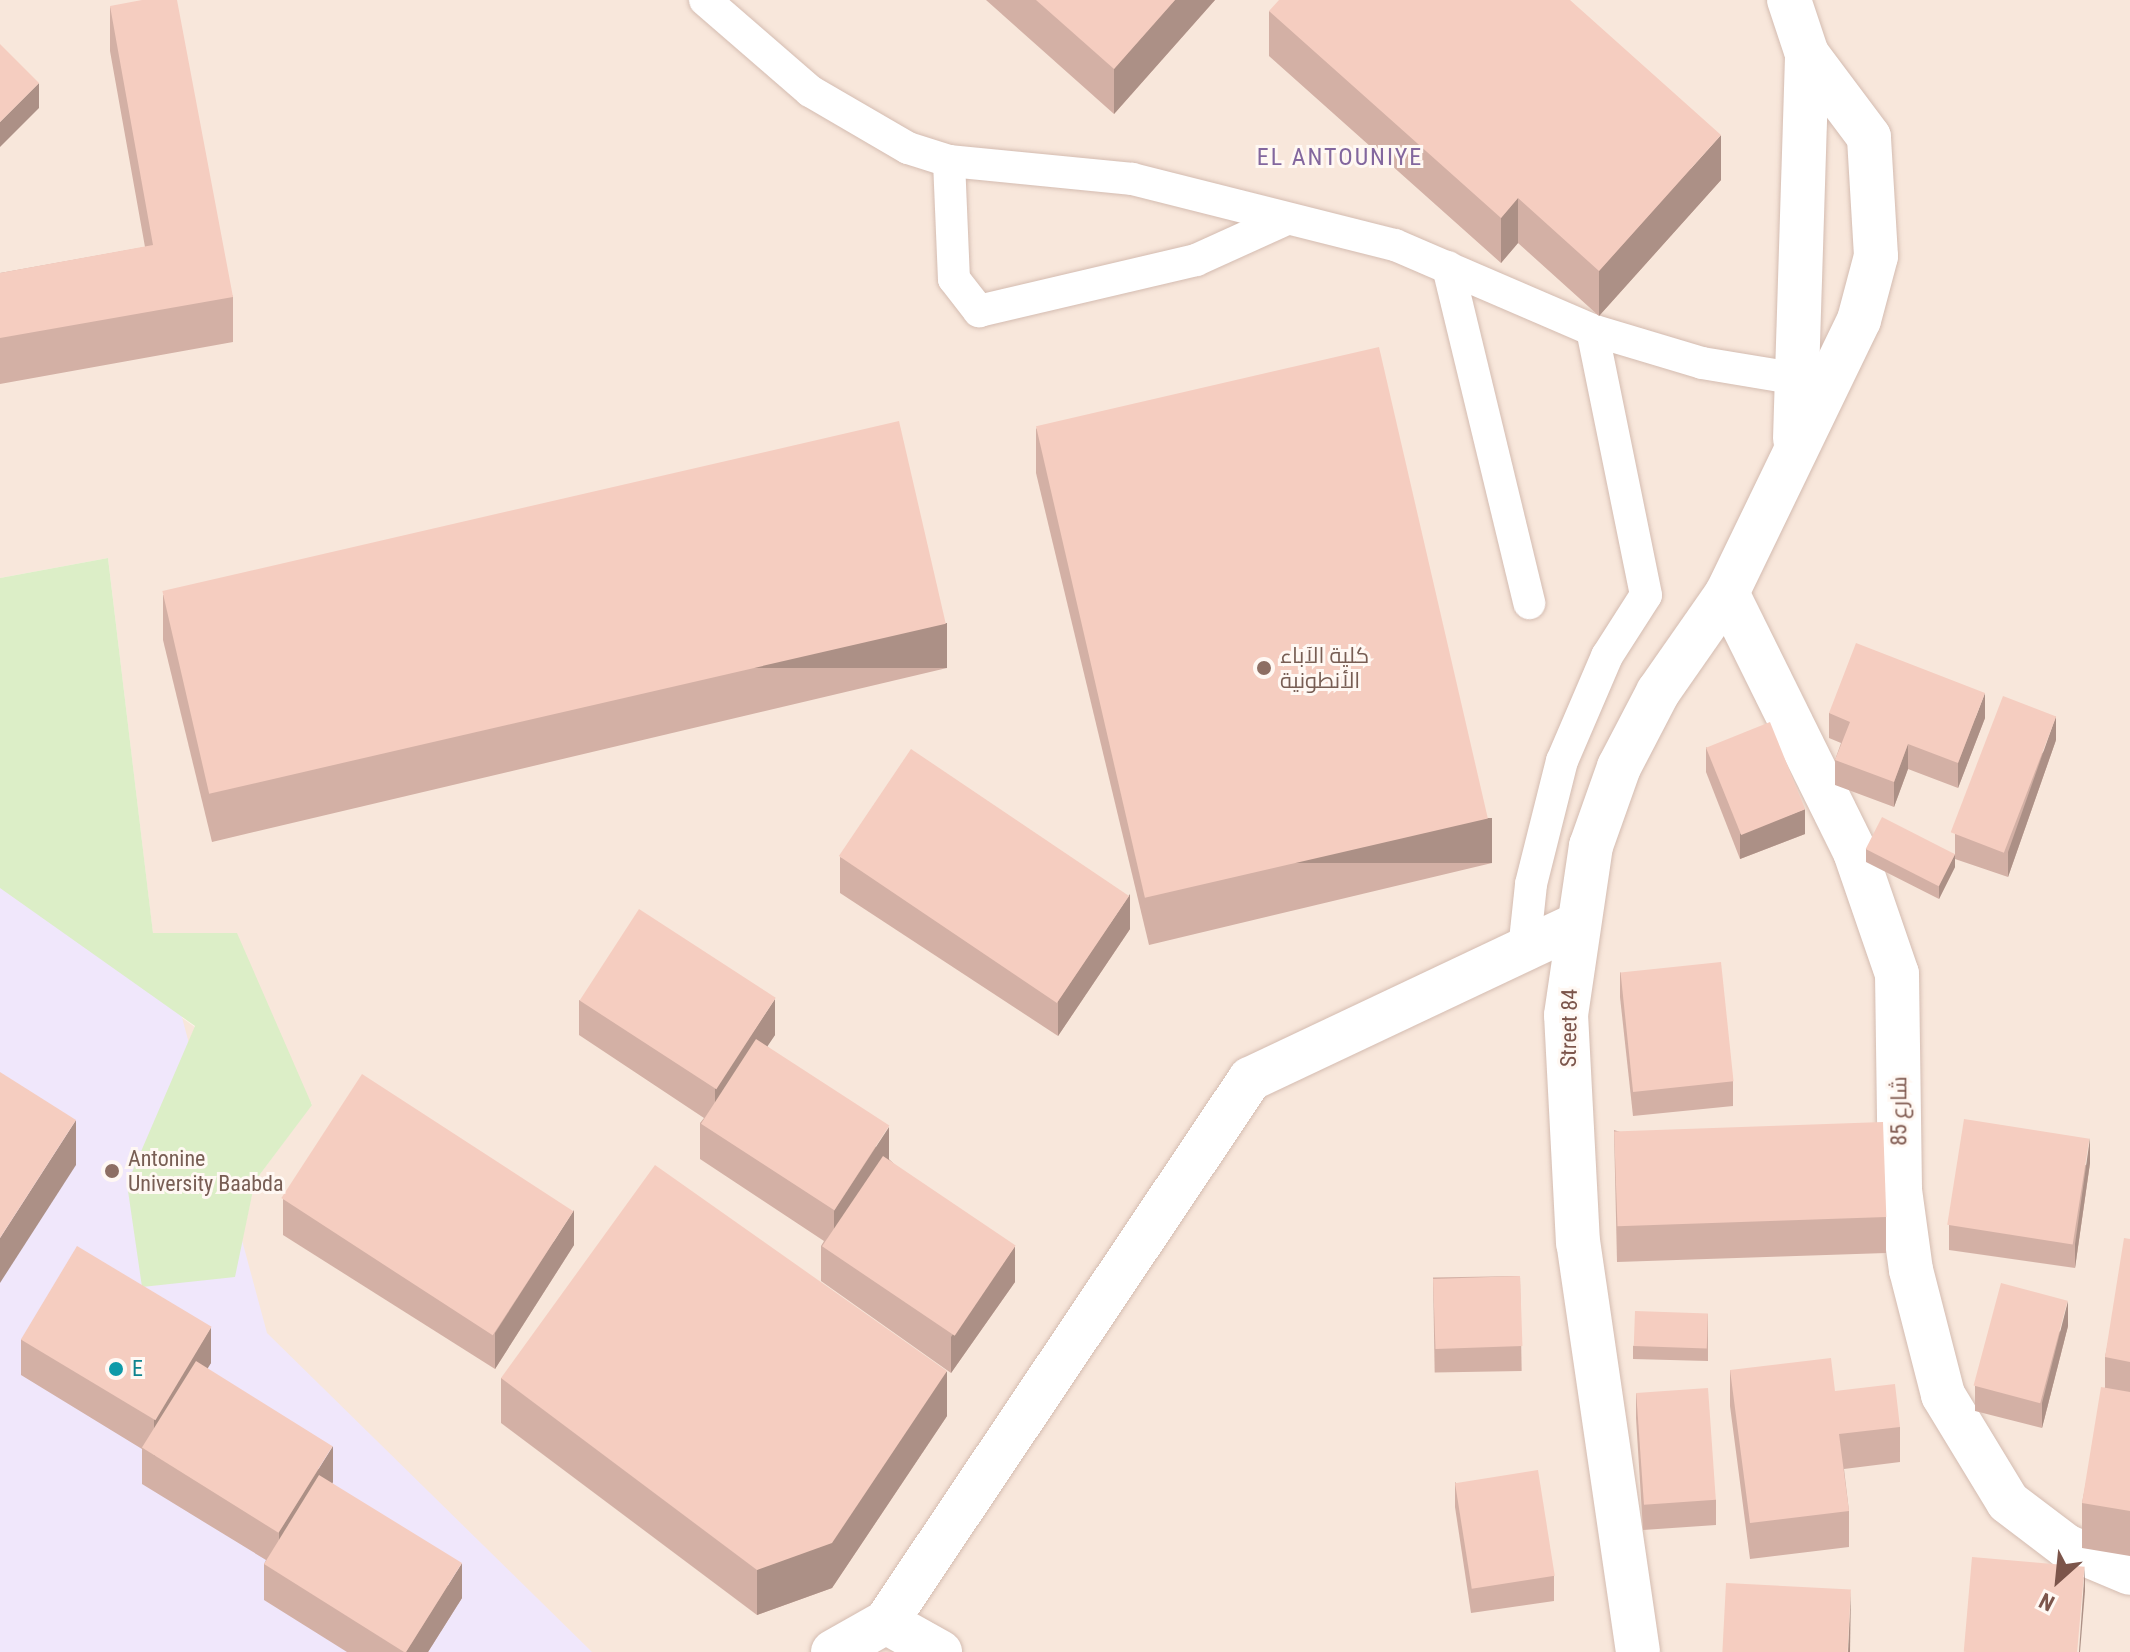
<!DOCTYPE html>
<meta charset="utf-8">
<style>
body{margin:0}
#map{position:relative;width:2130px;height:1652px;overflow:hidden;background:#fef4eb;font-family:"Roboto Condensed",Cairo,sans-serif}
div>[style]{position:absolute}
.residential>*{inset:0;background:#f8e7db}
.education>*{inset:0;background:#f0e7fb}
.green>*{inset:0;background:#dceec7}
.roads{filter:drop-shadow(0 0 2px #d4bcb1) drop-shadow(0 0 2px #d4bcb1)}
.lane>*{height:32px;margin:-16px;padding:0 16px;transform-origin:16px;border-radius:16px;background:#fff}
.street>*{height:44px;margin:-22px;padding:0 22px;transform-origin:22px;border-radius:22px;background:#fff}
.wall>*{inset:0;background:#d3b0a5;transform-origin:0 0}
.shaded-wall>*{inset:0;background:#ac9086;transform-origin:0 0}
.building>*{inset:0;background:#f5cdc0;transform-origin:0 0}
.dots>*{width:22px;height:22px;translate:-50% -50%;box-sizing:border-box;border:4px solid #fff8f3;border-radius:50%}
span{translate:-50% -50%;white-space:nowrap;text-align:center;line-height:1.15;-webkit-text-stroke:6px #fff8f3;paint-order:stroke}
.education-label{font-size:22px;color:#785e54}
.left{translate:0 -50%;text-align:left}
.street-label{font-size:22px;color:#7c554b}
.culture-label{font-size:22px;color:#0d838f}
.neighbourhood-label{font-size:24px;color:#83679e;letter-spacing:2px}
.north{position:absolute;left:2018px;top:1540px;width:80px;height:80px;-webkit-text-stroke:6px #fff8f3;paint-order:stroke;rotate:207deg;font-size:22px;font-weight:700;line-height:32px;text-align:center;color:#7c554b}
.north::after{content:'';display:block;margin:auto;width:28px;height:36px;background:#7c554b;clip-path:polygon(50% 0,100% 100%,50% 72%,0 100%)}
</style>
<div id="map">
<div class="residential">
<i style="clip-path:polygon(0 0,2130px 0,2130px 1652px,0 1652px,0 888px,195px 1027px,127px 1184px,234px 1277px,255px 1181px,312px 1104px,153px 934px,108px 558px,0 578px)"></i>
</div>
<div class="education">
<i style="clip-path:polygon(0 858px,180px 1010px,267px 1333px,592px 1652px,0 1652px)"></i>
</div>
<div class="green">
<i style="clip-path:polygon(108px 558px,153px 933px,237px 933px,312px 1105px,255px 1181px,235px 1277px,142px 1287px,127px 1184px,195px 1026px,0 888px,0 578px)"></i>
</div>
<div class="roads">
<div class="lane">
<i style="left:705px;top:0;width:139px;rotate:40.9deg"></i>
<i style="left:810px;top:91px;width:113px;rotate:30.2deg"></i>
<i style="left:908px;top:148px;width:43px;rotate:17.6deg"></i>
<i style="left:949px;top:161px;width:184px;rotate:5.6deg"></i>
<i style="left:1132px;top:179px;width:271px;rotate:14.1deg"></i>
<i style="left:1395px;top:245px;width:215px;rotate:23.3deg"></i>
<i style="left:1592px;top:330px;width:115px;rotate:16.7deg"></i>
<i style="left:1702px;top:363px;width:117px;rotate:9.4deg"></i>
<i style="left:949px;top:161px;width:118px;rotate:87.6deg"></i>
<i style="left:954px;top:279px;width:41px;rotate:52deg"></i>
<i style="left:979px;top:311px;width:223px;rotate:-13.2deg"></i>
<i style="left:1196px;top:260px;width:94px;rotate:-24.4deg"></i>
<i style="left:1448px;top:267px;width:346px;rotate:76.4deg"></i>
<i style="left:1524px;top:950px;width:66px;rotate:-83.9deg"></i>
<i style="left:1531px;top:884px;width:127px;rotate:-75.9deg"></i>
<i style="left:1562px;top:761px;width:114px;rotate:-66.8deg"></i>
<i style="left:1607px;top:656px;width:72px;rotate:-57.4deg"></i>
<i style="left:1646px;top:595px;width:270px;rotate:-101.5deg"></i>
</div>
<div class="street">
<i style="left:1795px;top:439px;width:385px;rotate:-88.2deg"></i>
<i style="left:1727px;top:593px;width:289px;rotate:63.7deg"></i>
<i style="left:1855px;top:852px;width:129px;rotate:71deg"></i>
<i style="left:1897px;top:974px;width:216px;rotate:89.2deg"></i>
<i style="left:1900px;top:1190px;width:81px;rotate:82.2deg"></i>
<i style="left:1911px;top:1270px;width:129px;rotate:75.6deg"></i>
<i style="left:1943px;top:1395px;width:125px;rotate:58.7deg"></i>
<i style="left:2008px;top:1502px;width:73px;rotate:37.2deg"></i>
<i style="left:2066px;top:1546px;width:69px;rotate:22.9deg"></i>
<i style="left:886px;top:1622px;width:62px;rotate:29.1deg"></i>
<i style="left:833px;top:1652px;width:61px;rotate:-29.5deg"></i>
<i style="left:886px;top:1622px;width:654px;rotate:-56.16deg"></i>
<i style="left:1250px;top:1079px;width:361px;rotate:-25.3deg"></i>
<i style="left:1638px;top:1652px;width:413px;rotate:-98.3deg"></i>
<i style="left:1578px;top:1243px;width:228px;rotate:-93deg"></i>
<i style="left:1566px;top:1015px;width:171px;rotate:-81.6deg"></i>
<i style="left:1591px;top:846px;width:84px;rotate:-70.5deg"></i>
<i style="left:1619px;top:767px;width:85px;rotate:-62.5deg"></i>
<i style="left:1658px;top:692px;width:121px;rotate:-55.1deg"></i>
<i style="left:1727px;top:593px;width:303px;rotate:-64.2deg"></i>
<i style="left:1859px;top:320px;width:66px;rotate:-75.1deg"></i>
<i style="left:1876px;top:256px;width:119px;rotate:-93.4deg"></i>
<i style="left:1869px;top:137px;width:104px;rotate:-126.8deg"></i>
<i style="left:1807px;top:54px;width:57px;rotate:-108.4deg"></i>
</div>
</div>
<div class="wall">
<i style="clip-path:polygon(986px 0,1215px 0,1114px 114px)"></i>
<i style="clip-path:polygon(110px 6px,233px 297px,233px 342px,0 384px,0 273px,145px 247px,110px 51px)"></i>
<i style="clip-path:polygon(1269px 11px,1721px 180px,1599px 316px,1518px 243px,1501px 263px,1269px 56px)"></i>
<i style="clip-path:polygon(1036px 428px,1492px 863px,1149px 945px,1036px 473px)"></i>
<i style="clip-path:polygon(163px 595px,947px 668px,212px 842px,163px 640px)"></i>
<i style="clip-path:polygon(1829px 713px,1985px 718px,1958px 788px,1908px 769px,1894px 807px,1835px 785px,1835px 760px,1841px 743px,1829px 738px)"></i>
<i style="clip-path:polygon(2056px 740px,2008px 877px,1955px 859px,1955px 867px,1939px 899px,1866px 862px,1866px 849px,1955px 854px,1955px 834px)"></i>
<i style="clip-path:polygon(1706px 747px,1805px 834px,1740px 859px,1706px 772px)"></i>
<i style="clip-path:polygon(840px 857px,1130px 929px,1058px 1036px,840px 893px)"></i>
<i style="clip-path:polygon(1620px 972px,1733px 1081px,1733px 1106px,1633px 1116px,1620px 997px)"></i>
<i style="clip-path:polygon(579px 1000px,775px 1035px,767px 1046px,889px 1159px,1015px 1282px,951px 1373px,821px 1281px,821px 1246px,824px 1241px,700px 1159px,700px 1123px,704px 1118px,579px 1035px)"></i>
<i style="clip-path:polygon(1614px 1130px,1886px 1217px,1886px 1253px,1617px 1262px)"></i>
<i style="clip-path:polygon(2090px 1163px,2075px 1268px,1949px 1250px,1949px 1225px)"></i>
<i style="clip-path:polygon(283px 1199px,574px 1245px,495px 1369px,283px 1235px)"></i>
<i style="clip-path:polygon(2130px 1239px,2130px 1556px,2082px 1548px,2082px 1503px,2105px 1387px,2105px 1357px)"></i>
<i style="left:1520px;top:1276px;width:95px;height:87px;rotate:89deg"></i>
<i style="clip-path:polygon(1708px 1314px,1708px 1361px,1633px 1359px,1633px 1346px)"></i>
<i style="clip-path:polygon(2068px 1326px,2042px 1428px,1975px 1411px,1975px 1386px)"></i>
<i style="clip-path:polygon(21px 1339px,211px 1363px,207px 1368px,333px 1482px,332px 1483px,462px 1598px,428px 1652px,347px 1652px,264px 1600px,264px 1564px,266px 1560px,142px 1484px,142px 1449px,21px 1375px)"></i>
<i style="clip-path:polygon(1730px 1370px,1835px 1391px,1900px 1427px,1900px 1462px,1844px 1469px,1849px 1511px,1849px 1547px,1750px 1559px,1730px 1406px)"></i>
<i style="clip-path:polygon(501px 1378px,947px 1416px,832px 1588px,757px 1615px,501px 1423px)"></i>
<i style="clip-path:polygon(1636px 1393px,1716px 1500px,1716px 1525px,1643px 1530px,1636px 1418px)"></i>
<i style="clip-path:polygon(1455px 1482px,1554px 1576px,1554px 1601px,1471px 1613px,1455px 1507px)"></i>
</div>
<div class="shaded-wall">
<i style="clip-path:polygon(1175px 0,1215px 0,1114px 114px,1114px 69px)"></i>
<i style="clip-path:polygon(39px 83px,39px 108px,0 147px,0 122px)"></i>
<i style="clip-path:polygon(1721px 135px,1721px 180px,1599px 316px,1599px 271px)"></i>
<i style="clip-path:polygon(1518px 198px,1518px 243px,1501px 263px,1501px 218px)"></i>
<i style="left:947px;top:623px;width:45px;height:755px;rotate:90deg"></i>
<i style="clip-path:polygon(1985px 693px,1985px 718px,1958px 788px,1958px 763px)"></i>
<i style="clip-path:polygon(2056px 716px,2056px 740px,2008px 877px,2008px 852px)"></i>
<i style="clip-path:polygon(1908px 744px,1908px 769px,1894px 807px,1894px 782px)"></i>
<i style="clip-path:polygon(1805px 809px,1805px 834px,1740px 859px,1740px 834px)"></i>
<i style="left:1492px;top:818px;width:45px;height:352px;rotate:90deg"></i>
<i style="clip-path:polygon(1955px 854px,1955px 867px,1939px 899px,1939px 886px)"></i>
<i style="clip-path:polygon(1130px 894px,1130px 929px,1058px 1036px,1058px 1001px)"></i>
<i style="clip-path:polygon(775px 999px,775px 1035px,715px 1125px,715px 1089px)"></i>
<i style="clip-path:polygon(76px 1120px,76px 1165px,0 1283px,0 1238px)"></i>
<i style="clip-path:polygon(889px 1127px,889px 1163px,834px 1247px,834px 1211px)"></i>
<i style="clip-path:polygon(2090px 1138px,2090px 1163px,2075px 1268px,2075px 1244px)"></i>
<i style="clip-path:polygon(574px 1210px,574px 1245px,495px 1369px,495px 1333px)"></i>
<i style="clip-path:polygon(1015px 1246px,1015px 1282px,951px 1373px,951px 1337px)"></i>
<i style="clip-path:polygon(2068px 1301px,2068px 1326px,2042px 1428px,2042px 1403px)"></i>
<i style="clip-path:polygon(211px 1327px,211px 1363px,154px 1456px,154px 1420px)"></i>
<i style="clip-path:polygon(947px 1371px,947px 1416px,832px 1588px,757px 1615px,757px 1570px)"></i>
<i style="clip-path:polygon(333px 1446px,333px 1482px,279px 1568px,279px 1532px)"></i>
<i style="clip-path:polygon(462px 1563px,462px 1598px,428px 1652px,406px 1652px)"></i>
<i style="clip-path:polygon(2085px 1566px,2085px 1591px,2080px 1652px,2079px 1652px)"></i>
<i style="clip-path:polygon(1851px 1589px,1850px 1652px,1848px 1652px)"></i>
</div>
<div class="building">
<i style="clip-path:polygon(142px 0,177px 0,233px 297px,0 338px,0 273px,153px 245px,110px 6px)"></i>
<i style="clip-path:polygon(1036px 0,1175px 0,1114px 69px)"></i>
<i style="clip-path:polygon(1279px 0,1570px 0,1721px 135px,1599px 271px,1518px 198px,1501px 218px,1269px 11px)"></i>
<i style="clip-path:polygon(0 44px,39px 83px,0 122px)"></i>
<i style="left:1379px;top:347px;width:484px;height:352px;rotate:77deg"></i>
<i style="left:899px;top:421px;width:208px;height:756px;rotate:77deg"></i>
<i style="clip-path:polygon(1856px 643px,1985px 693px,1958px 763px,1908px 744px,1894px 782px,1835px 760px,1850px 722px,1829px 713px)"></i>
<i style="left:2003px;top:696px;width:57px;height:146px;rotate:21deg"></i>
<i style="left:1770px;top:722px;width:94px;height:69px;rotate:68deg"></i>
<i style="left:911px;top:749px;width:263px;height:129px;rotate:34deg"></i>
<i style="left:1882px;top:817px;width:82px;height:36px;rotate:27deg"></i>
<i style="left:639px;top:909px;width:163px;height:109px;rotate:33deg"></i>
<i style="left:1721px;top:962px;width:120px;height:101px;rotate:84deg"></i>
<i style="left:756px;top:1039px;width:159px;height:101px;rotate:33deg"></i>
<i style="clip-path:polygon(0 1072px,76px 1120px,0 1238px)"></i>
<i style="left:362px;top:1074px;width:252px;height:148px;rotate:33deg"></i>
<i style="left:1964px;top:1119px;width:127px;height:107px;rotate:9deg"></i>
<i style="left:1883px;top:1122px;width:95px;height:269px;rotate:88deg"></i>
<i style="left:883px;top:1156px;width:160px;height:109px;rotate:34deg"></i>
<i style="clip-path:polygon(655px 1165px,947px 1371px,832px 1543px,757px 1570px,501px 1378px)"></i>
<i style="clip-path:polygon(2124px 1238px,2130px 1239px,2130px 1362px,2105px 1357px)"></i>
<i style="left:77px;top:1246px;width:157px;height:109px;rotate:31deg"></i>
<i style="left:1520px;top:1276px;width:70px;height:87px;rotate:88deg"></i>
<i style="left:2001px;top:1283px;width:69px;height:106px;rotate:15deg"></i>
<i style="left:1635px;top:1311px;width:73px;height:35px;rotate:2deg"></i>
<i style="clip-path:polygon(1831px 1358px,1835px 1391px,1895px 1384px,1900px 1427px,1839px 1434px,1849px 1511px,1750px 1523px,1730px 1370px)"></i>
<i style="left:196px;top:1361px;width:161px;height:102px;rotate:32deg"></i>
<i style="clip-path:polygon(2101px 1387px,2130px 1392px,2130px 1511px,2082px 1503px)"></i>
<i style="left:1708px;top:1388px;width:112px;height:72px;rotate:86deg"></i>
<i style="left:1538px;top:1470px;width:107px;height:84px;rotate:81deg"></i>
<i style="clip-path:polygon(319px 1475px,462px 1563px,406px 1652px,404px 1652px,264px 1564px)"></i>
<i style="left:1972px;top:1557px;width:113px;height:95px;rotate:5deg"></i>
<i style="left:1726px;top:1583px;width:125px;height:69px;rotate:3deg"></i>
</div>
<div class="dots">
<i style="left:1264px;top:668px;background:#8d6e63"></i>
<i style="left:112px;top:1171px;background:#8d6e63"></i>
<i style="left:116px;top:1369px;background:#0f9aa8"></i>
</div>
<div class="education-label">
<span class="left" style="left:1280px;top:668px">كلية الآباء<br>الأنطونية</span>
<span class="left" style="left:128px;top:1171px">Antonine<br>University Baabda</span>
</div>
<div class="street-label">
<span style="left:1569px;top:1028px;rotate:-89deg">Street 84</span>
<span style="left:1899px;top:1111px;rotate:-90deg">شارع 85</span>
</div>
<div class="culture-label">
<span class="left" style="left:132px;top:1369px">E</span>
</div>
<div class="neighbourhood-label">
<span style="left:1340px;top:158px">EL ANTOUNIYE</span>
</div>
<div class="north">N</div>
</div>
